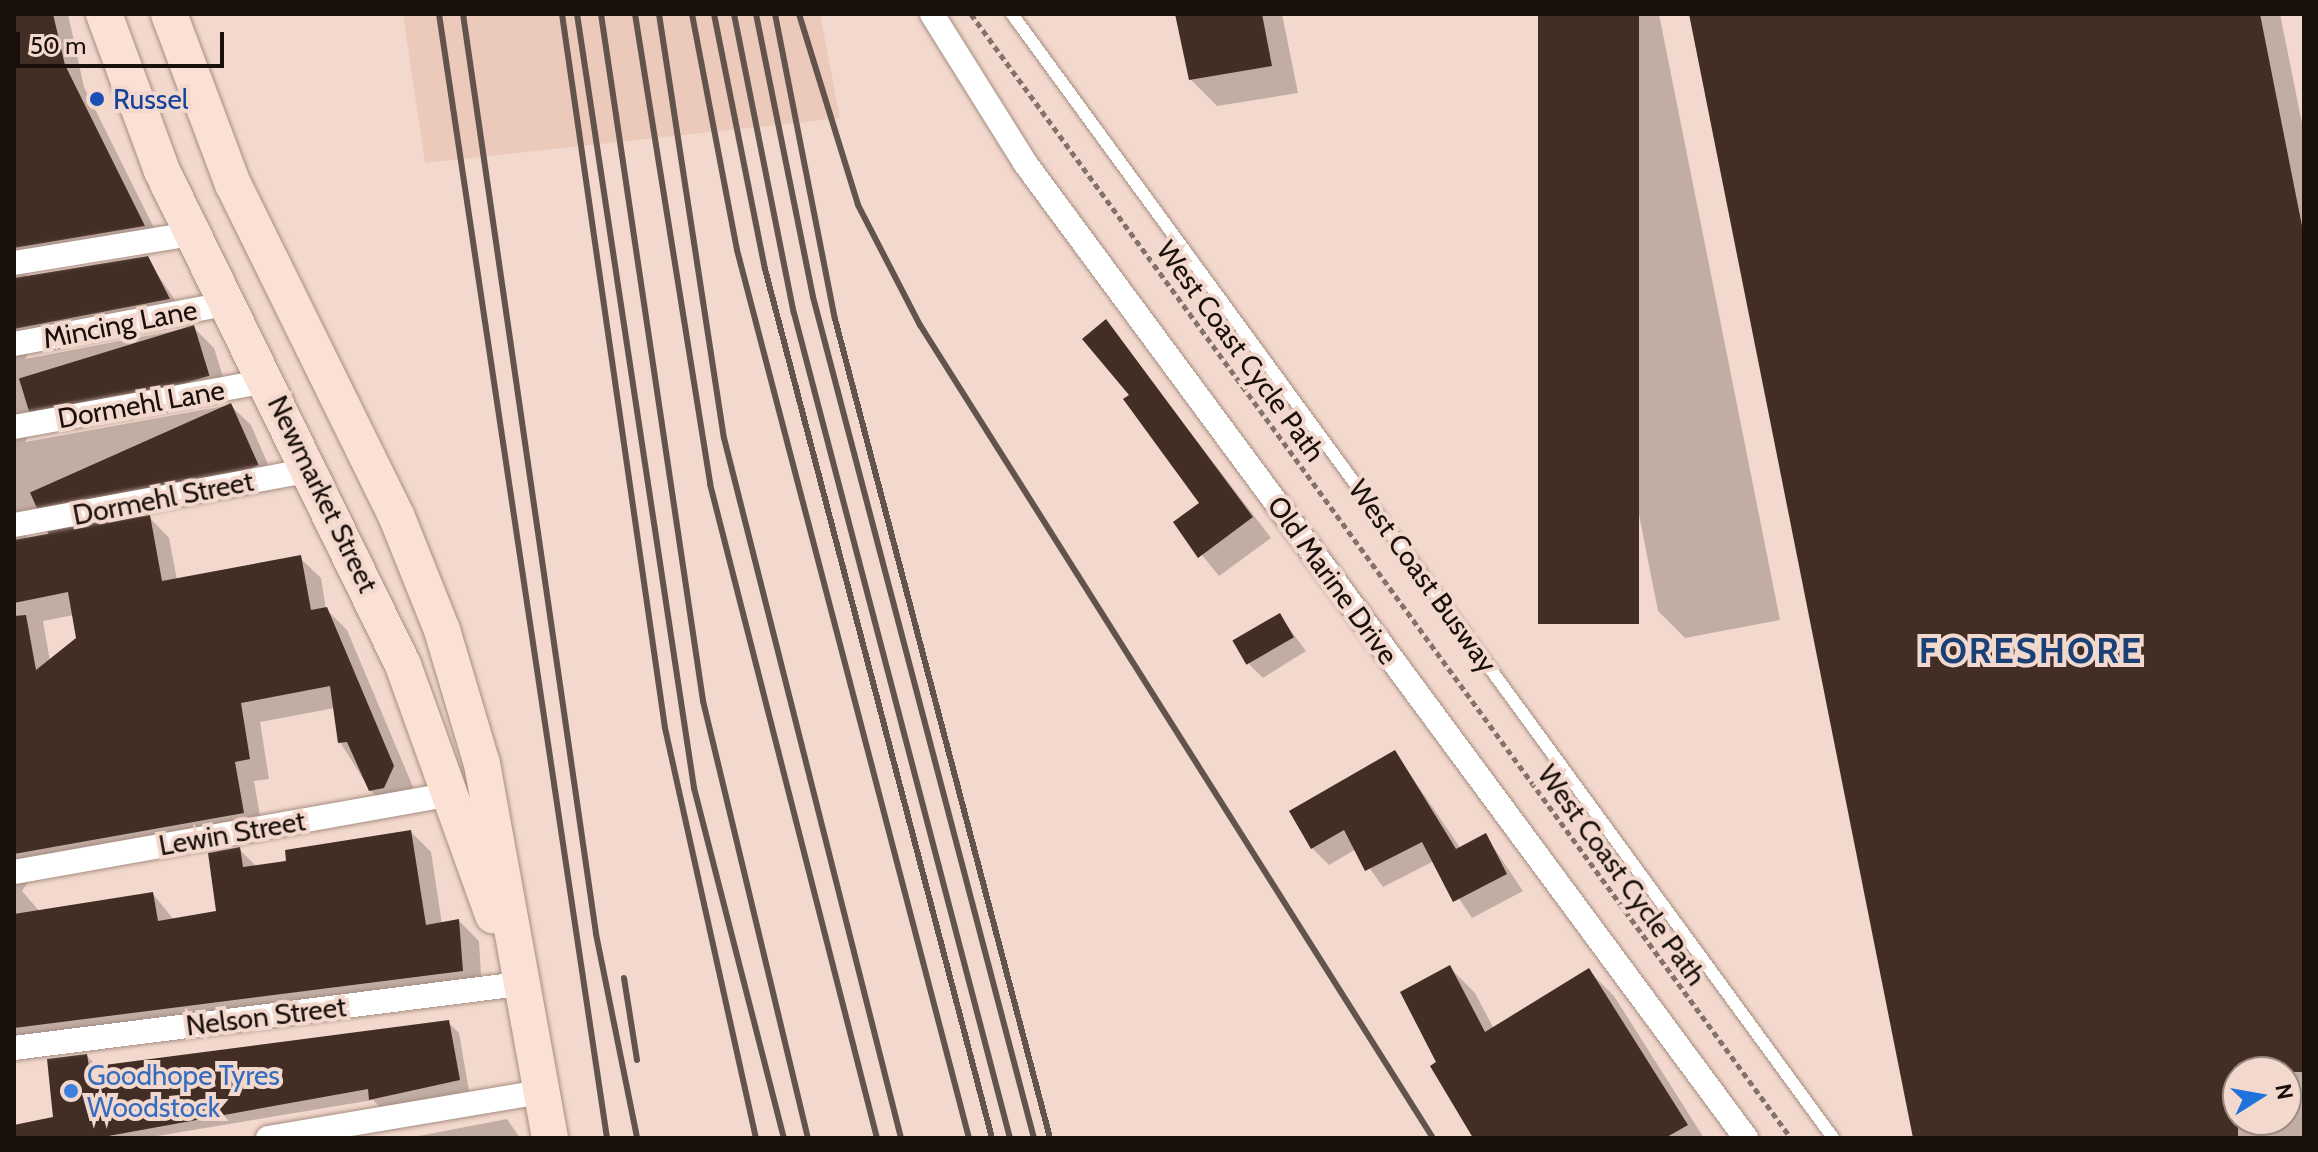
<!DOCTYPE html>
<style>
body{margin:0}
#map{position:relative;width:2318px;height:1152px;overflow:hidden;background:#f3d9cd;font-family:Cabin,sans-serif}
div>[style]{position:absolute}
.built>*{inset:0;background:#eccabb}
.shadow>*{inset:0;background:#0003}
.building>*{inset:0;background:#422e25;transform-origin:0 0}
.path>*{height:5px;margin-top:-2.5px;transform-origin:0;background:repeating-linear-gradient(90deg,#84736b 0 6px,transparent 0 10px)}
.roads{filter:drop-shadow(0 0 2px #a58d82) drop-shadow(0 0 2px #a58d82)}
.service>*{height:12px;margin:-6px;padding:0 6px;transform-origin:6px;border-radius:6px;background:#fff}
.minor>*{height:24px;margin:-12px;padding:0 12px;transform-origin:12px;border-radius:12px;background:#fff}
.primary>*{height:36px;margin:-18px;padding:0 18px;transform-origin:18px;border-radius:18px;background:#fbe1d5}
.rail>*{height:6px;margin:-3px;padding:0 3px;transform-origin:3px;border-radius:3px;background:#62544d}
.dots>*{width:22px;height:22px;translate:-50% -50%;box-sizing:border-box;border:4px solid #f3d9cd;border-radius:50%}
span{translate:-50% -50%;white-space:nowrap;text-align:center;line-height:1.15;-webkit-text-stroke:8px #f3d9cd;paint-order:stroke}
.transit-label{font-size:28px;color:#164399}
.left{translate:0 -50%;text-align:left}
.street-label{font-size:28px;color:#19100c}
.shop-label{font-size:28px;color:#366cbe}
.district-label{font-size:36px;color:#1a4075;font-weight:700;letter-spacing:2px}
.frame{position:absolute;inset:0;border:16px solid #19100c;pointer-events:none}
.north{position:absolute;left:2222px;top:1056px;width:80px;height:80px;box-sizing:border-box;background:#f3d9cd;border:2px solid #9c8980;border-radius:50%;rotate:79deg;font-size:22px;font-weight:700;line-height:32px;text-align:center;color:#19100c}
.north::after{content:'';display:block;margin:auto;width:28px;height:36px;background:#1f72dc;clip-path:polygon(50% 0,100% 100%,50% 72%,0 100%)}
.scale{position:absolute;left:16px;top:32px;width:208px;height:36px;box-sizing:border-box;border:4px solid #19100c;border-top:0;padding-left:10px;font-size:24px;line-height:28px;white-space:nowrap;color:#19100c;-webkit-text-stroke:6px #f3d9cd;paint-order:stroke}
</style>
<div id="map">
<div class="built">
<i style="clip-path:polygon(403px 14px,820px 14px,840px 118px,425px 163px)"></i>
</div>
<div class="shadow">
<i style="clip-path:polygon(evenodd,14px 14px,68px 14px,84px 87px,163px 246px,32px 268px,24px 279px,147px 259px,188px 319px,31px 349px,25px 359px,193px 327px,214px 348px,229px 396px,31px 432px,25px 442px,230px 405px,251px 425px,277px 485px,31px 530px,25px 540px,149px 517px,169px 538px,177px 580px,300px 558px,321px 578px,326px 609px,347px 630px,413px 787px,404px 808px,391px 810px,370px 790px,340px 742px,335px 708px,260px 722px,269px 779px,254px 781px,263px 833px,34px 873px,22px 891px,40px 912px,153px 894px,174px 920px,219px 912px,239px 849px,257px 867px,411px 832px,431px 852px,442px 924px,459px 921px,479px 941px,482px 991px,14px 1052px,14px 14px,74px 615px,78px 638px,50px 661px,43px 621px,74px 615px)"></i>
<i style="clip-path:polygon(1178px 14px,1282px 14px,1298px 93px,1217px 106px,1190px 79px)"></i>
<i style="clip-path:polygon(1540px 14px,1659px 14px,1780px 620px,1685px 638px,1658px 611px)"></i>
<i style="clip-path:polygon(evenodd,1691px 14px,2280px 14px,2304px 133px,2304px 1138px,1915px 1138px,1691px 14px,2238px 1072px,2286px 1072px,2286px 1120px,2238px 1120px,2238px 1072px)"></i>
<i style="clip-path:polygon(1106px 322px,1271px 538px,1219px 576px,1176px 523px,1202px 504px,1132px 395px)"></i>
<i style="clip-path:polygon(1280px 616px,1306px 651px,1263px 678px,1249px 664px)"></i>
<i style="clip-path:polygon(1395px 752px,1461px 849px,1486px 836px,1523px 891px,1472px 918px,1434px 861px,1383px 887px,1356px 849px,1329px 865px,1312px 848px)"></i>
<i style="clip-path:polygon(1450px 968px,1475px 993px,1494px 1029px,1588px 970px,1614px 996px,1704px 1138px,1476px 1138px,1439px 1063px)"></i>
<i style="clip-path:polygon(449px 1023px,459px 1033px,469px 1091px,382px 1109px,373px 1100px,145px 1138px,14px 1138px,14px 1127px,55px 1119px,87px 1056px,98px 1067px)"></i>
<i style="clip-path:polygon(507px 1119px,520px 1138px,408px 1138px)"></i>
</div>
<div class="building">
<i style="clip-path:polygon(14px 14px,53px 14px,65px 65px,145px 226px,14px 248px)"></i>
<i style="clip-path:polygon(1175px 14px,1262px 14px,1272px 66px,1189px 80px)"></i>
<i style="left:1538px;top:14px;width:101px;height:610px"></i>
<i style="clip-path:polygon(1689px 14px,2260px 14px,2304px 236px,2304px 1072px,2238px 1072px,2238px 1138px,1913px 1138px)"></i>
<i style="clip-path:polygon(148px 256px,170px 299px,14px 329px,14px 278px)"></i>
<i style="clip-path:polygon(1106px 319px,1253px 517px,1198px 558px,1173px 522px,1199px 503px,1123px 399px,1129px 395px,1082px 339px)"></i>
<i style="left:194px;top:325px;width:53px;height:183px;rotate:73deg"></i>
<i style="left:231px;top:403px;width:68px;height:220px;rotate:66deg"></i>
<i style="clip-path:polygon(150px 515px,162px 581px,301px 555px,311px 610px,327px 607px,394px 766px,384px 788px,369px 791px,347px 742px,338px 743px,330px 686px,241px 703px,250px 759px,235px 762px,244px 813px,14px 854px,14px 616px,26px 615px,36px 670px,76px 638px,68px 592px,14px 603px,14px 540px)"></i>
<i style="left:1280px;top:613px;width:28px;height:55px;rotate:60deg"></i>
<i style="clip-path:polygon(1395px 750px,1456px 849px,1486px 833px,1507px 874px,1453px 902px,1422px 842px,1365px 871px,1344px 830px,1311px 849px,1289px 811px)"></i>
<i style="clip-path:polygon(411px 830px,426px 925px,459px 919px,463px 971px,14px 1028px,14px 914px,153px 892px,158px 921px,216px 911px,208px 853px,240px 847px,243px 867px,286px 861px,285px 850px)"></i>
<i style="clip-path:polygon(1450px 965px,1485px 1032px,1589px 968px,1688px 1125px,1665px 1138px,1473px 1138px,1430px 1066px,1436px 1062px,1400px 992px)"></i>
<i style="clip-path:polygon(449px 1020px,460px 1080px,369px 1100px,368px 1089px,97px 1138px,14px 1138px,14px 1125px,53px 1117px,47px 1059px,87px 1054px,89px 1067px)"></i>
</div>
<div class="path">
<i style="left:971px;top:14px;width:1391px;rotate:53.89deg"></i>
</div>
<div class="roads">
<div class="service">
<i style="left:1012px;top:14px;width:1392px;rotate:53.85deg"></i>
</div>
<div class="minor">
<i style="left:932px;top:14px;width:176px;rotate:58deg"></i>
<i style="left:1025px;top:163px;width:1213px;rotate:53.52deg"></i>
<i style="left:14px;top:263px;width:180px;rotate:-9.3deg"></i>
<i style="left:14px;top:344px;width:215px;rotate:-10.7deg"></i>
<i style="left:14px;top:427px;width:257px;rotate:-10.3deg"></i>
<i style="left:14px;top:525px;width:303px;rotate:-10.5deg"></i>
<i style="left:14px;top:872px;width:443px;rotate:-10.1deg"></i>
<i style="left:14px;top:1048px;width:509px;rotate:-7.22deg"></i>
<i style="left:268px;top:1138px;width:277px;rotate:-9.6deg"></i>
</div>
<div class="primary">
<i style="left:104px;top:14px;width:167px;rotate:69.7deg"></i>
<i style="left:162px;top:171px;width:550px;rotate:63.99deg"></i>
<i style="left:403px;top:665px;width:266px;rotate:70.2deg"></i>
<i style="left:169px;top:14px;width:182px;rotate:69.4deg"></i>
<i style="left:233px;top:184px;width:369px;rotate:63.8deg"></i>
<i style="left:396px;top:515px;width:124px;rotate:68.2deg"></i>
<i style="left:442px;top:630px;width:140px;rotate:73.4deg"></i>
<i style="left:482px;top:764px;width:380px;rotate:79.7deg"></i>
</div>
</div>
<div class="rail">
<i style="left:439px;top:14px;width:1136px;rotate:81.5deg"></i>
<i style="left:463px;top:14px;width:930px;rotate:81.77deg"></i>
<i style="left:596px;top:934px;width:208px;rotate:78.6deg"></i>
<i style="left:562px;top:14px;width:721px;rotate:81.79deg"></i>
<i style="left:665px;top:728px;width:420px;rotate:77.5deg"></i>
<i style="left:577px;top:14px;width:783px;rotate:81.4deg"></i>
<i style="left:694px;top:788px;width:361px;rotate:75.6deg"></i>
<i style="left:601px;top:14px;width:695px;rotate:81.55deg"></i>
<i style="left:703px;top:701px;width:449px;rotate:76.5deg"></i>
<i style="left:635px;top:14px;width:476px;rotate:80.9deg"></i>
<i style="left:710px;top:484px;width:675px;rotate:75.68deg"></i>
<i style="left:659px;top:14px;width:429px;rotate:81.3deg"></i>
<i style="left:724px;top:438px;width:722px;rotate:75.81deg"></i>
<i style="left:692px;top:14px;width:240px;rotate:79.2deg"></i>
<i style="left:737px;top:250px;width:918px;rotate:75.36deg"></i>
<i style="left:714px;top:14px;width:260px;rotate:78.7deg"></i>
<i style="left:765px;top:269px;width:898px;rotate:75.36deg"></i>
<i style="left:734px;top:14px;width:305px;rotate:78.7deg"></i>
<i style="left:794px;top:313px;width:853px;rotate:75.33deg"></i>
<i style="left:756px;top:14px;width:289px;rotate:78.6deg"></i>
<i style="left:813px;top:297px;width:870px;rotate:75.28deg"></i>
<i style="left:775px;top:14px;width:311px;rotate:78.9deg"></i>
<i style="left:835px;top:319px;width:847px;rotate:75.29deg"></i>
<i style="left:799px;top:14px;width:200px;rotate:72.8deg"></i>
<i style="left:858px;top:205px;width:135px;rotate:62.7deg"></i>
<i style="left:920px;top:325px;width:961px;rotate:57.75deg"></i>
<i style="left:624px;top:978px;width:83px;rotate:81deg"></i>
</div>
<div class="dots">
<i style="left:97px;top:99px;background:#1a4fb4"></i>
<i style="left:71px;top:1091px;background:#3f7fe0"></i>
</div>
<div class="transit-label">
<span class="left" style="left:113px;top:99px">Russel</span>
</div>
<div class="street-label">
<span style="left:120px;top:324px;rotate:-11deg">Mincing Lane</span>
<span style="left:1241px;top:351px;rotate:54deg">West Coast Cycle Path</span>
<span style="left:141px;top:404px;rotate:-10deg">Dormehl Lane</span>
<span style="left:323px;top:494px;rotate:64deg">Newmarket Street</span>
<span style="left:163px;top:498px;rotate:-11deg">Dormehl Street</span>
<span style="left:1423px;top:576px;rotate:54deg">West Coast Busway</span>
<span style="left:1333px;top:580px;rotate:54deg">Old Marine Drive</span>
<span style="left:232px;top:833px;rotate:-10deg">Lewin Street</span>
<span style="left:1622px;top:875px;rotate:54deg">West Coast Cycle Path</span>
<span style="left:266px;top:1016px;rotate:-7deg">Nelson Street</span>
</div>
<div class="shop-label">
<span class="left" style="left:87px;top:1091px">Goodhope Tyres<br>Woodstock</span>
</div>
<div class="district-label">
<span style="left:2031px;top:651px">FORESHORE</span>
</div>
<div class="frame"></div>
<div class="north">N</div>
<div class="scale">50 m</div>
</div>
